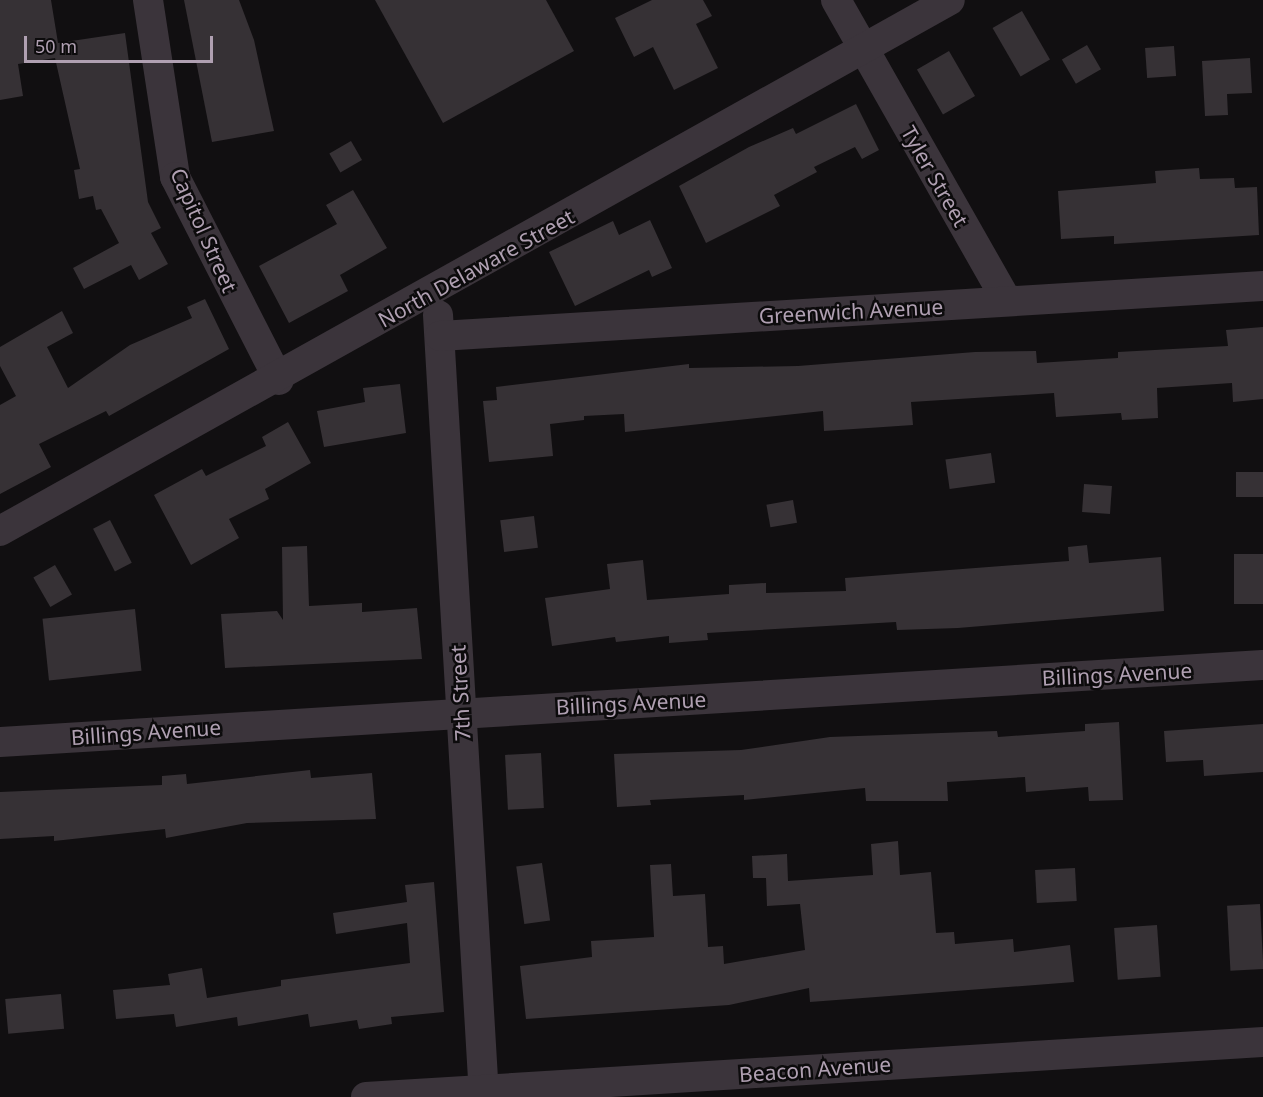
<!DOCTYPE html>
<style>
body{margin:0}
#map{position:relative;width:1263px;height:1097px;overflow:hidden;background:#110f11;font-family:"Noto Sans",sans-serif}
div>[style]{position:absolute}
.building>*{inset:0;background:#363135;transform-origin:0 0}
.minor>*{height:30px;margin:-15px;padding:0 15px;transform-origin:15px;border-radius:15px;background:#3b343b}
span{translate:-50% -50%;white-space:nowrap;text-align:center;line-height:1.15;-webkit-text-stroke:5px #0c0b0c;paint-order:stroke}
.street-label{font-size:21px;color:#b0a0b2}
.scale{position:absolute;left:24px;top:36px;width:189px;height:27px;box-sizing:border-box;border:3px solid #b0a0b2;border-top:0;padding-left:8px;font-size:18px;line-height:21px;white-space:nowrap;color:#b0a0b2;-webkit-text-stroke:4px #0c0b0c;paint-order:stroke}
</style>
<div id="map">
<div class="building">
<i style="clip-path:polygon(0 0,51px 0,58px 43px,125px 33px,148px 202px,161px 228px,151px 233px,168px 264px,139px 280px,131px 265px,84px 289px,73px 268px,119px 243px,101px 209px,96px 210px,93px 196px,79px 199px,74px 170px,80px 169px,55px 58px,18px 64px,23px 96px,0 100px)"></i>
<i style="clip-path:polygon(184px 0,239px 0,254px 40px,274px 131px,212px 142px)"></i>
<i style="clip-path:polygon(375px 0,546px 0,574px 51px,443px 123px)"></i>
<i style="clip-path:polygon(652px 0,703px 0,712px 16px,696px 24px,718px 68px,674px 90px,653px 47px,634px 57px,615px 18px)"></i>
<i style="left:1022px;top:11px;width:56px;height:34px;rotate:60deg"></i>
<i style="left:1087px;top:45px;width:28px;height:29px;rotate:60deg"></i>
<i style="left:1174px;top:46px;width:30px;height:29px;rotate:86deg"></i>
<i style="left:949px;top:51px;width:52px;height:37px;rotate:60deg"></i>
<i style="clip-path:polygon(1250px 58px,1252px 93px,1227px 94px,1228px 115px,1205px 116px,1202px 61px)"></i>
<i style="clip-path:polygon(856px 104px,879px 150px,862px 159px,855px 147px,814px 167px,817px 172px,774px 195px,780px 206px,706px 243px,679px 186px,749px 147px,793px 128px,796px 134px)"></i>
<i style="left:351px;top:141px;width:22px;height:25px;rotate:60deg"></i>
<i style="clip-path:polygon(1199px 168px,1200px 179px,1234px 178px,1235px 188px,1257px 187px,1259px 235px,1114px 244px,1114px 236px,1061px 239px,1058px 191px,1156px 183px,1155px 171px)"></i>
<i style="clip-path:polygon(353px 190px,387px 248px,340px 275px,348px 291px,289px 323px,259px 266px,337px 224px,326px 205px)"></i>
<i style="clip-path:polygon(650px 220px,672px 268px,652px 277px,649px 270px,575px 306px,549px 252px,613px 221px,619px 235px)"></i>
<i style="clip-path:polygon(205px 299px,229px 349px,109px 416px,106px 411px,39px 444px,51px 467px,0 494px,0 405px,16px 396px,0 366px,0 347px,62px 311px,73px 333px,47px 347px,68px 388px,130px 345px,192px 318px,187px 307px)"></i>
<i style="clip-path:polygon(1263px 327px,1263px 399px,1233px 402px,1232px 383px,1157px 388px,1158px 418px,1122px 420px,1121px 413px,1056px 417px,1054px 393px,911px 402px,913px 425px,824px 431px,823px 411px,625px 432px,624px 414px,584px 416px,584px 420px,550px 424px,553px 456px,489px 462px,483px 401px,497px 400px,496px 387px,689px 364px,689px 368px,798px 366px,975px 352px,1036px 351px,1037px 363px,1118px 358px,1118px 352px,1228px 346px,1226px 330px)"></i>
<i style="clip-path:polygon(400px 384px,406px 433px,324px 447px,317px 411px,365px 402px,363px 388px)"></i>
<i style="clip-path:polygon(288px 422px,311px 463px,265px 489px,269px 499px,229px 519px,239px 538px,191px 565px,154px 495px,202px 469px,206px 476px,266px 446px,262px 437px)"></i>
<i style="left:991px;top:453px;width:30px;height:46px;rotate:82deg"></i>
<i style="left:1263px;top:472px;width:25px;height:27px;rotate:90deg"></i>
<i style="left:1084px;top:484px;width:28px;height:28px;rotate:4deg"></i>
<i style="left:793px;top:500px;width:23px;height:27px;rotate:80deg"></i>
<i style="left:534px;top:516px;width:32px;height:34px;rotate:83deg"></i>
<i style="left:110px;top:520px;width:48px;height:19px;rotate:63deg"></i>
<i style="clip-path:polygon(1087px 545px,1089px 563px,1161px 557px,1164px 611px,958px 628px,897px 630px,896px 622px,707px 633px,708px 640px,669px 643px,669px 636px,616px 642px,615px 637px,552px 646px,545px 598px,610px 589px,607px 564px,643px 560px,647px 600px,729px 594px,729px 585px,766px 583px,766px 593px,846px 591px,845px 578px,1069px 561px,1068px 547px)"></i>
<i style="clip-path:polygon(307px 546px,309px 606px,362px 603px,362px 612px,417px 608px,422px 659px,225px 668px,221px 614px,277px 611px,283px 620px,282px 547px)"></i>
<i style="left:1263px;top:554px;width:50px;height:29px;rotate:90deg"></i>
<i style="left:55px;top:565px;width:34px;height:25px;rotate:60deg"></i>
<i style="left:135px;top:609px;width:62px;height:93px;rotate:84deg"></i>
<i style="clip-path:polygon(1119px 722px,1123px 800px,1089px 801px,1088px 787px,1026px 792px,1025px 777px,947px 782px,948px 801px,866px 801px,865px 788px,744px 800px,744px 795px,650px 800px,651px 805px,617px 807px,614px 754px,741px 750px,830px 737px,997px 731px,998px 737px,1085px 731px,1085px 724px)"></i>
<i style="clip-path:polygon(1263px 724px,1263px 772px,1204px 776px,1203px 760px,1166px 762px,1164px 731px)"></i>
<i style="left:541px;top:753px;width:55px;height:36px;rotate:87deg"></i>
<i style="clip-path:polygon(310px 770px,311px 778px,372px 773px,376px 819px,247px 823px,166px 838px,165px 829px,54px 841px,54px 836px,0 839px,0 792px,162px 785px,162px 776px,186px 774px,187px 784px)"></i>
<i style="clip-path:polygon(898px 841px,900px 875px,931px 872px,936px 933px,954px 932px,955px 944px,1013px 939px,1014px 952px,1070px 945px,1074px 982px,810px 1002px,809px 988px,729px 1005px,526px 1019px,520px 966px,592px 957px,591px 941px,654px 937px,650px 865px,671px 864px,673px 896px,705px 894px,708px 947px,723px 946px,724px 964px,805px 950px,800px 904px,767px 906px,766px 878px,753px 878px,752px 856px,787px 854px,788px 881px,873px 875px,871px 844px)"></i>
<i style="left:542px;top:863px;width:58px;height:26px;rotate:82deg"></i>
<i style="left:1075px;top:868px;width:33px;height:40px;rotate:87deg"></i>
<i style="clip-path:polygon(434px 882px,444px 1012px,391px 1017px,392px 1024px,359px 1029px,357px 1020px,310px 1027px,308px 1014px,238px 1026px,237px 1017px,176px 1027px,174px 1014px,116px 1019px,113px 990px,170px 985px,168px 974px,202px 968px,207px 998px,281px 986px,281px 980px,410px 963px,407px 923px,336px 934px,333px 913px,407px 902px,405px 885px)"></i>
<i style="left:1260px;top:904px;width:65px;height:33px;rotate:87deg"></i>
<i style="left:1157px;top:925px;width:52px;height:43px;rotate:86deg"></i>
<i style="left:61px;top:994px;width:35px;height:56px;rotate:85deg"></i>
</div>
<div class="minor">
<i style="left:148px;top:0;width:179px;rotate:81.3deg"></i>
<i style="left:175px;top:177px;width:228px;rotate:62.9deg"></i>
<i style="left:836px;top:0;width:346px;rotate:60.4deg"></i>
<i style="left:438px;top:315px;width:783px;rotate:86.63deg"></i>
<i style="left:440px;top:336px;width:825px;rotate:-3.48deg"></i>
<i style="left:0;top:531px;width:1088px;rotate:-29.2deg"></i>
<i style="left:0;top:742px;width:1265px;rotate:-3.49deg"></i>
<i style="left:366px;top:1097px;width:899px;rotate:-3.51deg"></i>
</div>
<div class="street-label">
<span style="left:935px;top:176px;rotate:60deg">Tyler Street</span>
<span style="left:204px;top:230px;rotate:66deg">Capitol Street</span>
<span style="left:476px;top:268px;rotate:-29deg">North Delaware Street</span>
<span style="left:851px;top:311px;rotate:-3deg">Greenwich Avenue</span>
<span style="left:1117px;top:674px;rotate:-3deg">Billings Avenue</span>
<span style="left:460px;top:693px;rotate:-93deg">7th Street</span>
<span style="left:631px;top:703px;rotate:-3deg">Billings Avenue</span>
<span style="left:146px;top:732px;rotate:-4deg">Billings Avenue</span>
<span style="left:815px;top:1069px;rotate:-4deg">Beacon Avenue</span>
</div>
<div class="scale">50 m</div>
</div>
